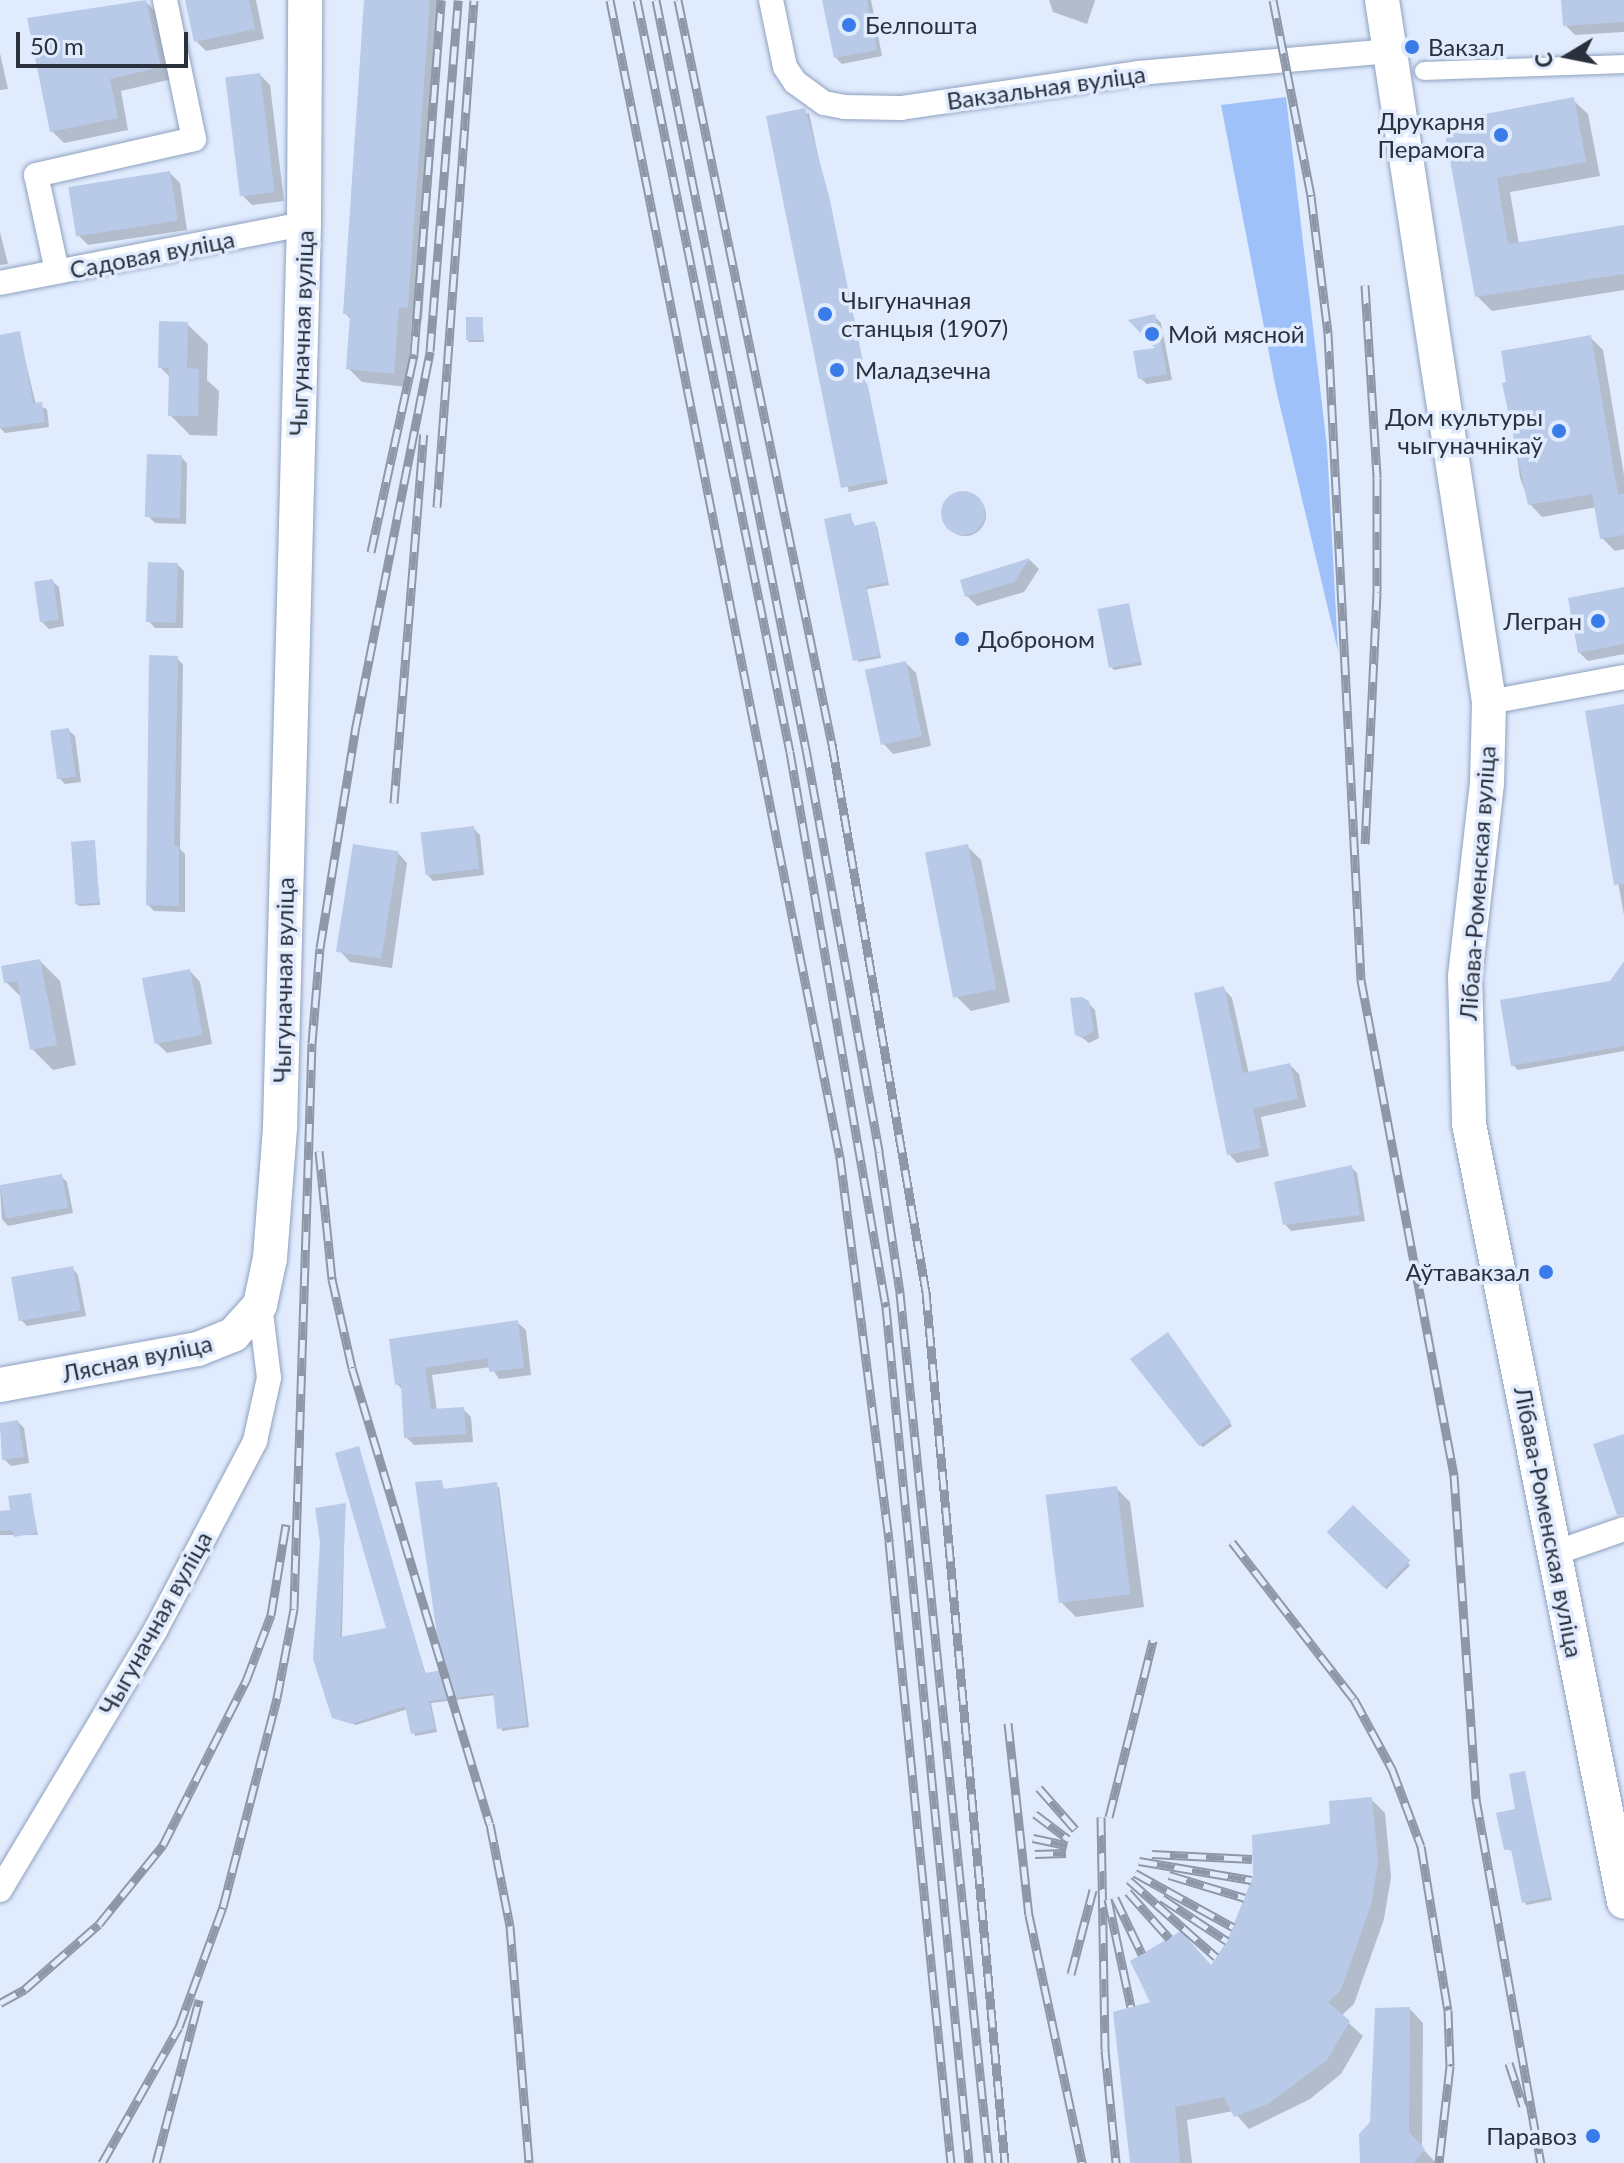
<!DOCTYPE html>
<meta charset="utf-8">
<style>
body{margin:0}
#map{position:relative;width:1624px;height:2163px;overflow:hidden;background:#e0ebfe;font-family:Lato,sans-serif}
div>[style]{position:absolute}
.green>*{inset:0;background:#9ec1fa}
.shadow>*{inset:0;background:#0003;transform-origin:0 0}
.round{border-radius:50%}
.building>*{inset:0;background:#b8cae8;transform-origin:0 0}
.roads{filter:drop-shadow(0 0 2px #8fa1be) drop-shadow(0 0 2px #8fa1be)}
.pedestrian>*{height:18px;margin:-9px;padding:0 9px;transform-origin:9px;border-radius:9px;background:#fff}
.minor>*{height:24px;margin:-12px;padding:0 12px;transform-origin:12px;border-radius:12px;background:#fff}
.secondary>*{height:34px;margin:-17px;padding:0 17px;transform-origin:17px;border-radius:17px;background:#fff}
.rail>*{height:9px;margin-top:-4.5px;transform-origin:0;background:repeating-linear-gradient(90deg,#e0ebfe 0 18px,#8e97a7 0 36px);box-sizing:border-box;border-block:2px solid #8e97a7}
.dots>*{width:22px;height:22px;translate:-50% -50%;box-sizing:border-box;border:4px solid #e0ebfe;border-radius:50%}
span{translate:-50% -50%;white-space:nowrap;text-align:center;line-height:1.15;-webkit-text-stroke:7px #e0ebfe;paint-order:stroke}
.poi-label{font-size:24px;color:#2a313c}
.left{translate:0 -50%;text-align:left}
.right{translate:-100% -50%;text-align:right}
.street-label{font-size:24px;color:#2a313c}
.north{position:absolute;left:1528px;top:16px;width:80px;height:80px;-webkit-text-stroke:6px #e0ebfe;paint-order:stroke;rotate:260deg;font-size:22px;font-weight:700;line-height:32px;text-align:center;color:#2a313c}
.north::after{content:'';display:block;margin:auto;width:28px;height:36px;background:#2a313c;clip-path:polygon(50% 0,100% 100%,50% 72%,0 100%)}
.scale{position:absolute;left:16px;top:32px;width:172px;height:36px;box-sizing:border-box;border:4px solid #2a313c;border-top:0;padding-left:10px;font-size:24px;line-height:28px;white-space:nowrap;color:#2a313c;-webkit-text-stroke:6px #e0ebfe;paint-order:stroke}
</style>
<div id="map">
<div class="green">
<i style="clip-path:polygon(1286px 97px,1327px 447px,1338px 651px,1276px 389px,1221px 105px)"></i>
</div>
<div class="shadow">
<i style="clip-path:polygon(187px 0,256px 0,264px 39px,206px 51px,196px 41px)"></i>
<i style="clip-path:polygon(366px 0,444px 0,422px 321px,412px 320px,407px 387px,362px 382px,348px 368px,351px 320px,345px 313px)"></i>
<i style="clip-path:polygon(824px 0,871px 0,882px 56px,842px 64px,835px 57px)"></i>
<i style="clip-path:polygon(1049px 0,1094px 0,1095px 1px,1087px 24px,1053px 12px)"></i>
<i style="clip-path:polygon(1563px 0,1624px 0,1624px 32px,1575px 35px,1565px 25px)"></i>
<i style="clip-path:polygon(145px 1px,157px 13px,172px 79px,121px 91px,128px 130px,64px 143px,52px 131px)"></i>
<i style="clip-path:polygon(0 53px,8px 89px,0 90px)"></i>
<i style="clip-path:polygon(260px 75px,270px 85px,284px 201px,252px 205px,242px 195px)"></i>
<i style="clip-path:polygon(1573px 100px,1588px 114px,1600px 176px,1510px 192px,1519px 245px,1624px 227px,1624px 290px,1492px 311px,1477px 296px,1445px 123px)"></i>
<i style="left:809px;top:113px;width:379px;height:40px;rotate:78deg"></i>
<i style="clip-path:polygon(170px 173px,180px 183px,187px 230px,88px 245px,78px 235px)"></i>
<i style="clip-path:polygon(0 232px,8px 264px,0 265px)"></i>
<i style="clip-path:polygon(1154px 316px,1161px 323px,1172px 380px,1147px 384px,1140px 378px,1159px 349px)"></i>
<i style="clip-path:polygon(482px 319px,484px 342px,469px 342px,467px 339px)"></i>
<i style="clip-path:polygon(187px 324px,208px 344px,207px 380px,219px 391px,217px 436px,190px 435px,170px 415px,171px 378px,160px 367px)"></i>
<i style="clip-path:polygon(19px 334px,36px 405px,47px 409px,49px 427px,5px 433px,0 428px,0 337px)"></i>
<i style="clip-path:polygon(1590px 337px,1603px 350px,1624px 475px,1624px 549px,1615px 551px,1602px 538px,1597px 507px,1542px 517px,1530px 504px,1520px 478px,1503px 352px)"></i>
<i style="clip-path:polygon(181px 457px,187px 463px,186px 524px,155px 523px,148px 516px)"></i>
<i class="round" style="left:944px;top:494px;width:42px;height:42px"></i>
<i style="clip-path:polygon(850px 516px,855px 527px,877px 526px,889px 585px,867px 589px,881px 658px,858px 662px)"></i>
<i style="clip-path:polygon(1030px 560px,1039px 569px,1024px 592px,977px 606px,967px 596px,963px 581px)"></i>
<i style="clip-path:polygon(178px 565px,184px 571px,183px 628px,155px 628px,149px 621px)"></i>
<i style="clip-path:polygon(52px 581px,59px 587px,64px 626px,49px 629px,42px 622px)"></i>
<i style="clip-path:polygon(1624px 590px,1624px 654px,1588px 661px,1579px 652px)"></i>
<i style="clip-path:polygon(1128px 605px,1142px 665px,1114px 670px,1112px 668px)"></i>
<i style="clip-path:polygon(177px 658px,183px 665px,180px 849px,185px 854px,185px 912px,154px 911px,148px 905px)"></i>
<i style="clip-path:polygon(906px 663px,916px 673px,931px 746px,893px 754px,883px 743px)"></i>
<i style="clip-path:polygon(1624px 706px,1624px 915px,1587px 712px)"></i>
<i style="clip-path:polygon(68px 730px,75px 736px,81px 782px,65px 784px,59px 778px)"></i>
<i style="clip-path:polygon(473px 828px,480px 835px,484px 875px,433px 881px,427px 874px)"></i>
<i style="clip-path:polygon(94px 842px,100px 905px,79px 906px,77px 904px)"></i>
<i style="clip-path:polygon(967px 846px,981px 860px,1010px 1002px,971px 1011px,957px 997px)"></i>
<i style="clip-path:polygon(397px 852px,407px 863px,392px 968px,350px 962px,340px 951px)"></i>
<i style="clip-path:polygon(40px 961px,60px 981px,76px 1065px,53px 1070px,32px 1049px,23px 999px,6px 982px)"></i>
<i style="clip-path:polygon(1624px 964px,1624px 1051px,1518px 1070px,1513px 1065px,1611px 983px)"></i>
<i style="clip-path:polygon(190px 971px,200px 982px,212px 1044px,167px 1053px,157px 1043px)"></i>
<i style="clip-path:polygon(1224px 989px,1232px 998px,1249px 1074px,1290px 1065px,1299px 1074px,1306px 1107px,1261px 1117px,1269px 1156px,1237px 1163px,1229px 1154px)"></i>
<i style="clip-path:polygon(1088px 1003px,1095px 1010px,1099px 1038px,1089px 1043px,1077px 1034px)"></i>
<i style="clip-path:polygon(1351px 1167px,1357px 1173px,1365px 1221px,1291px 1231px,1285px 1224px)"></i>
<i style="clip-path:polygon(61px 1176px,67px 1182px,73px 1213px,8px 1226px,2px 1219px,0 1188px)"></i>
<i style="clip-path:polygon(72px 1268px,78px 1275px,86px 1316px,27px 1326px,21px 1320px)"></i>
<i style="clip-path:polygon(517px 1322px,526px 1330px,531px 1375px,499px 1379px,491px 1367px,432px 1375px,437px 1411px,463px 1409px,471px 1417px,473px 1442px,414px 1445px,406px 1437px,404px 1391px,397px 1384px,391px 1341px)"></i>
<i style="clip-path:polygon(1171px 1337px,1232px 1426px,1203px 1447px,1200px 1445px)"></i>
<i style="clip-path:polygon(18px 1422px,24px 1428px,29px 1463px,11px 1466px,4px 1459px,0 1425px)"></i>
<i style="clip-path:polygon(358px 1448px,426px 1675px,444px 1671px,441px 1482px,445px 1491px,499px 1487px,529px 1727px,502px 1731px,495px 1695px,431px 1703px,437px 1732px,415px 1736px,408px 1709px,356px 1725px,334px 1717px,345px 1505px,342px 1638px,389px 1630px)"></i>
<i style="clip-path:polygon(1116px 1488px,1130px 1502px,1144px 1607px,1076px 1617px,1062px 1603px)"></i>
<i style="clip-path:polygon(30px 1495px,38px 1535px,0 1535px,0 1513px,12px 1511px)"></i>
<i style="left:1353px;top:1508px;width:81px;height:34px;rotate:45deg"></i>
<i style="clip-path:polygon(1524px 1773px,1552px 1900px,1526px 1905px,1513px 1851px,1506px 1849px)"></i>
<i style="clip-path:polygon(1371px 1799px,1385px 1813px,1391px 1877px,1384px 1919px,1354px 2004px,1341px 2016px,1363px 2036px,1341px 2074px,1310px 2099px,1249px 2129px,1233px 2111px,1187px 2120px,1192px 2163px,1132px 2163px,1153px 2003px,1212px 1967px,1332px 1826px)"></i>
<i style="clip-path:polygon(1410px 2009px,1423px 2023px,1422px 2148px,1436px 2163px,1362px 2163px)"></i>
</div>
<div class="building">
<i style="clip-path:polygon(146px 0,161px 67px,110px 79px,118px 118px,50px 132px,27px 18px)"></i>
<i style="clip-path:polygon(185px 0,249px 0,255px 29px,194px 42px)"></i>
<i style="clip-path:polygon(364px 0,430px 0,408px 308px,399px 307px,394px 374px,346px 369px,350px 315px,343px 314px)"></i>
<i style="clip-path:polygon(822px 0,867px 0,877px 50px,834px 58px)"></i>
<i style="clip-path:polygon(1561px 0,1624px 0,1624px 22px,1563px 26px)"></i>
<i style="left:260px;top:73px;width:120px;height:35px;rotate:83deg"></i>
<i style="clip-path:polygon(1574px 97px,1586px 162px,1497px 178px,1508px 244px,1624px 225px,1624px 274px,1475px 297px,1443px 122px)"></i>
<i style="clip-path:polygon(805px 108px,829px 196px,887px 479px,841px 488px,766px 116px)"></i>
<i style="left:170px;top:171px;width:50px;height:103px;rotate:81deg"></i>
<i style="clip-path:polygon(1155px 314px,1167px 374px,1138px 379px,1133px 351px,1155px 348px,1128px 320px)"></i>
<i style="left:466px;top:317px;width:17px;height:23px"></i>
<i style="clip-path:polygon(159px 321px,188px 322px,187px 368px,199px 369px,198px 416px,168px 416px,169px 368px,158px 368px)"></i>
<i style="clip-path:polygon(20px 331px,33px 403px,42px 402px,45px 422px,0 428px,0 335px)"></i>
<i style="clip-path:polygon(1591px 335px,1618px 494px,1624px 494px,1624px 535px,1600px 539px,1592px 494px,1528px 505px,1502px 383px,1506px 382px,1501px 351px)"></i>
<i style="left:147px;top:454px;width:35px;height:63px;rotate:2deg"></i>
<i class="round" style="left:941px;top:491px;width:44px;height:44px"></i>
<i style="clip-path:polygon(851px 513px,853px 526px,875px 521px,888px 582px,866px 587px,880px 655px,853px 661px,824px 519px)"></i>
<i style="clip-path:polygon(1030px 558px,1014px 582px,965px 597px,960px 580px)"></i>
<i style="left:148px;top:562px;width:30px;height:60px;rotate:2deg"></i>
<i style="left:53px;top:579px;width:41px;height:19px;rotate:82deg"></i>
<i style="clip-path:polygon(1624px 587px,1624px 644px,1578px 653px,1568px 598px)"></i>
<i style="left:1129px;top:603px;width:60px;height:32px;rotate:79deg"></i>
<i style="clip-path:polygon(149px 655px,178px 656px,174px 846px,179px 846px,179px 906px,146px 905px)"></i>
<i style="left:906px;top:661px;width:77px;height:42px;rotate:78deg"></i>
<i style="clip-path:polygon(1624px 704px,1624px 884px,1614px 885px,1585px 711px)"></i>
<i style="left:69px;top:728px;width:49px;height:19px;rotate:82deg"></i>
<i style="left:474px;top:826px;width:43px;height:54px;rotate:83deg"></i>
<i style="left:95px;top:840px;width:63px;height:24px;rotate:86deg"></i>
<i style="left:353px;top:844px;width:46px;height:109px;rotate:9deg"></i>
<i style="left:968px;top:844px;width:148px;height:44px;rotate:79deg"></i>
<i style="clip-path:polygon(40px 959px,57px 1045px,30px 1050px,17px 981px,4px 983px,1px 966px)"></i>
<i style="clip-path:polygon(1624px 961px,1624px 1046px,1511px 1066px,1500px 1000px,1610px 981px)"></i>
<i style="left:190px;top:969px;width:67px;height:49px;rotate:79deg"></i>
<i style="clip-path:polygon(1224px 986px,1243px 1073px,1290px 1063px,1298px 1099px,1253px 1108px,1261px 1148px,1227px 1155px,1194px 993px)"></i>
<i style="clip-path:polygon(1082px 997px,1089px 1001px,1094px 1031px,1082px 1038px,1075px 1035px,1070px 998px)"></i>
<i style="clip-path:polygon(1352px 1165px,1360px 1215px,1283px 1225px,1274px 1182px)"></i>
<i style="left:62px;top:1174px;width:34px;height:63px;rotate:80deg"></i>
<i style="left:73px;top:1266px;width:45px;height:63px;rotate:80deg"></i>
<i style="clip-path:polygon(518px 1320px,524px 1368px,489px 1372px,488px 1358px,425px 1368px,431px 1409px,464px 1407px,466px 1434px,404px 1438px,401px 1384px,395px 1385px,389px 1339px)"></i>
<i style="clip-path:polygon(1168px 1332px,1231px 1422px,1199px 1446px,1130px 1359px)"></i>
<i style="clip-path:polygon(18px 1420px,24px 1457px,2px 1460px,0 1423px)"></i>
<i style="clip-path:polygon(1624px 1434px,1624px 1514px,1617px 1515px,1593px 1444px)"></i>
<i style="clip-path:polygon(359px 1446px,425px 1673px,442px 1670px,415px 1482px,442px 1480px,443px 1489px,497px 1482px,527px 1725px,497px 1729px,493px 1693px,429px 1701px,435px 1729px,411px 1734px,405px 1706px,352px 1724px,332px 1718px,313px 1659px,320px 1542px,315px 1508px,346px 1503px,340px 1637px,386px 1628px,335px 1453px)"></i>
<i style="left:1117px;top:1486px;width:109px;height:72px;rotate:83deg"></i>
<i style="clip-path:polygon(31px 1493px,37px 1533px,14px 1537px,12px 1530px,0 1531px,0 1511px,10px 1510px,8px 1496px)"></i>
<i style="left:1353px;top:1505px;width:80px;height:38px;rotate:44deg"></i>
<i style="clip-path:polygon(1525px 1771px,1550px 1897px,1522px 1903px,1511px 1849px,1504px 1850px,1496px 1813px,1515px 1809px,1509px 1774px)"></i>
<i style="clip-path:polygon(1372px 1797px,1378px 1862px,1371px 1905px,1341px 1990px,1328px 2002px,1350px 2021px,1327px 2060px,1268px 2104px,1234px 2117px,1224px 2097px,1175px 2107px,1180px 2163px,1130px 2163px,1113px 2012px,1150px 2002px,1130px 1961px,1181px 1931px,1211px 1965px,1227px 1941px,1253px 1876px,1252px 1835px,1330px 1824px,1329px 1801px)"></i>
<i style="clip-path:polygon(1410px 2007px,1409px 2132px,1425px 2149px,1414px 2163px,1360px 2163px,1359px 2134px,1370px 2122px,1375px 2008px)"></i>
</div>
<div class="roads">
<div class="pedestrian">
<i style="left:1424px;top:71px;width:200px;rotate:-2deg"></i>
</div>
<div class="minor">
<i style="left:771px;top:0;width:68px;rotate:78.2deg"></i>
<i style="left:785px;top:67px;width:18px;rotate:56deg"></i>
<i style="left:795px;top:82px;width:36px;rotate:36deg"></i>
<i style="left:824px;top:103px;width:20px;rotate:11deg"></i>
<i style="left:844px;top:107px;width:57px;rotate:1deg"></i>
<i style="left:901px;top:108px;width:241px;rotate:-8.4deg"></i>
<i style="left:1139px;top:73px;width:252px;rotate:-5deg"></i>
<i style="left:57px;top:271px;width:98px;rotate:-102.3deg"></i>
<i style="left:36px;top:175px;width:162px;rotate:-12.8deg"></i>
<i style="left:194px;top:139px;width:142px;rotate:-101.8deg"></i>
<i style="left:0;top:283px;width:310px;rotate:-11deg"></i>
<i style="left:1489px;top:702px;width:137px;rotate:-10.5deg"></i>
<i style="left:1555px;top:1553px;width:73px;rotate:-19.2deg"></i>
<i style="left:0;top:1890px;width:302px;rotate:-59.1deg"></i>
<i style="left:155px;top:1631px;width:215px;rotate:-62.2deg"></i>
<i style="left:255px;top:1441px;width:65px;rotate:-77.5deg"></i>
<i style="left:269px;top:1378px;width:74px;rotate:-97deg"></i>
</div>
<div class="secondary">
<i style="left:1382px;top:0;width:710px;rotate:81.33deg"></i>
<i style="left:1489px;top:702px;width:81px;rotate:91.4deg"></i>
<i style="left:1487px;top:783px;width:195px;rotate:96.5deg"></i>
<i style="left:1465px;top:977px;width:147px;rotate:88.4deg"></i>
<i style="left:1469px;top:1124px;width:793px;rotate:78.73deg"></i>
<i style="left:0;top:1385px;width:201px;rotate:-10.3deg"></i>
<i style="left:198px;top:1349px;width:38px;rotate:-22deg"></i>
<i style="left:233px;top:1335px;width:40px;rotate:-48deg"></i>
<i style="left:260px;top:1305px;width:48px;rotate:-78deg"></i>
<i style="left:270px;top:1258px;width:131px;rotate:-85.6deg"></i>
<i style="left:280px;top:1127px;width:903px;rotate:-88.48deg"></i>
<i style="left:304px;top:224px;width:224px;rotate:-89.7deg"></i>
</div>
</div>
<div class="rail">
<i style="left:610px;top:0;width:1180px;rotate:78.76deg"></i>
<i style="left:840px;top:1157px;width:388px;rotate:82.7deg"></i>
<i style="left:889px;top:1542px;width:624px;rotate:84.3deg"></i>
<i style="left:637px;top:0;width:767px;rotate:78.5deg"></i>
<i style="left:790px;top:752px;width:563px;rotate:80.19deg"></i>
<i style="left:886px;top:1307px;width:860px;rotate:84.46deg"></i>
<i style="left:656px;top:0;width:764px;rotate:78.68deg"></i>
<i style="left:806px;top:749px;width:410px;rotate:79.7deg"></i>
<i style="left:879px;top:1152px;width:143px;rotate:81.5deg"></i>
<i style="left:900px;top:1293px;width:875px;rotate:84.16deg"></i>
<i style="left:678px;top:0;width:760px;rotate:78.31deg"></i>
<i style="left:832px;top:744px;width:556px;rotate:80.27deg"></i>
<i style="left:926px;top:1292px;width:875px;rotate:84.82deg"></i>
<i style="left:1273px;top:0;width:200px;rotate:79deg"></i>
<i style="left:1311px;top:196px;width:138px;rotate:82.9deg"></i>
<i style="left:1328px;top:333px;width:648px;rotate:87.08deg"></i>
<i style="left:1361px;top:980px;width:504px;rotate:79.36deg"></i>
<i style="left:1454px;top:1475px;width:325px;rotate:86.1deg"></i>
<i style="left:1476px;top:1799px;width:370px;rotate:79.9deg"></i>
<i style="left:1365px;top:285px;width:193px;rotate:86.4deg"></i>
<i style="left:1377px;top:478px;width:114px;rotate:90deg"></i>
<i style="left:1377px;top:592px;width:252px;rotate:92.7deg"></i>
<i style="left:437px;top:507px;width:508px;rotate:-85.83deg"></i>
<i style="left:371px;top:552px;width:203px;rotate:-77.7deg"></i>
<i style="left:414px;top:354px;width:355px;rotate:-85.6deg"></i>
<i style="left:394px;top:803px;width:370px;rotate:-85.4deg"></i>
<i style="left:319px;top:1151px;width:129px;rotate:84.2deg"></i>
<i style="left:332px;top:1279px;width:91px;rotate:77.3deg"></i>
<i style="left:352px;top:1368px;width:476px;rotate:73.2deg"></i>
<i style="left:490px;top:1824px;width:104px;rotate:78.9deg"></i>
<i style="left:510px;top:1926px;width:238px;rotate:85.4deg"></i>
<i style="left:1232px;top:1542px;width:199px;rotate:52.2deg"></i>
<i style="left:1354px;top:1699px;width:80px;rotate:61.5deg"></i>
<i style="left:1392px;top:1769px;width:82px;rotate:69.4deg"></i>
<i style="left:1421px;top:1846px;width:166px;rotate:80.7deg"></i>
<i style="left:1448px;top:2010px;width:56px;rotate:88deg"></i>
<i style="left:1450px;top:2066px;width:98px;rotate:96.5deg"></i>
<i style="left:1008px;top:1723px;width:193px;rotate:83.8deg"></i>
<i style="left:1029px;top:1915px;width:254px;rotate:77.9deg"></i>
<i style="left:1039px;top:1788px;width:55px;rotate:48.7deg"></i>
<i style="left:1035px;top:1814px;width:41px;rotate:37.1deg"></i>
<i style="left:1101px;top:1817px;width:233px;rotate:89deg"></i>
<i style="left:1105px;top:2050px;width:114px;rotate:84.4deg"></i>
<i style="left:1109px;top:1817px;width:182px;rotate:-76deg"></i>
<i style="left:1033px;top:1838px;width:35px;rotate:12deg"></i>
<i style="left:1035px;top:1854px;width:31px;rotate:-2deg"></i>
<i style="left:1152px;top:1854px;width:100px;rotate:2.9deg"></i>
<i style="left:1139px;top:1861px;width:114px;rotate:9.6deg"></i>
<i style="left:1135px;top:1873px;width:112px;rotate:28.9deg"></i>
<i style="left:1169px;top:1875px;width:79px;rotate:16.8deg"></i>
<i style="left:1129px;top:1880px;width:116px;rotate:41.5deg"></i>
<i style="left:1128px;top:1892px;width:62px;rotate:48.3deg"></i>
<i style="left:1115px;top:1898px;width:62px;rotate:64.3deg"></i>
<i style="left:1162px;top:1898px;width:78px;rotate:33.5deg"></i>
<i style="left:1108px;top:1899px;width:110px;rotate:78deg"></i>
<i style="left:1071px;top:1974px;width:87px;rotate:-75.3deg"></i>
<i style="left:0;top:2003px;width:29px;rotate:-29deg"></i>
<i style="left:25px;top:1989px;width:98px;rotate:-41.3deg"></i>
<i style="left:99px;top:1924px;width:102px;rotate:-51deg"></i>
<i style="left:163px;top:1845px;width:184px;rotate:-63.2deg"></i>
<i style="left:246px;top:1681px;width:71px;rotate:-69.3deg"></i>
<i style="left:271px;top:1615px;width:92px;rotate:-80.6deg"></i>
<i style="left:1509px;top:2063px;width:45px;rotate:72deg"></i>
<i style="left:102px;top:2163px;width:156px;rotate:-60.5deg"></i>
<i style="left:179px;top:2027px;width:128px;rotate:-69.9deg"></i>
<i style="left:223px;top:1907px;width:216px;rotate:-75.5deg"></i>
<i style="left:277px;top:1698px;width:91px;rotate:-79.2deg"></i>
<i style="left:294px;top:1609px;width:566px;rotate:-88.18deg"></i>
<i style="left:312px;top:1043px;width:95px;rotate:-85.2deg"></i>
<i style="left:320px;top:948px;width:220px;rotate:-80.8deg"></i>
<i style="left:355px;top:731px;width:387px;rotate:-78.8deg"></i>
<i style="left:430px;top:351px;width:352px;rotate:-85.4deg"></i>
<i style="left:156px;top:2163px;width:169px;rotate:-75.2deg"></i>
</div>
<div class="dots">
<i style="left:849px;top:25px;background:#387be9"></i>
<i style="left:1412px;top:47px;background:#387be9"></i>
<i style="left:1501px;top:135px;background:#387be9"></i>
<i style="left:825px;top:314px;background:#387be9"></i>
<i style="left:1152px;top:334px;background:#387be9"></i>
<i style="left:837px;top:370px;background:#387be9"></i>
<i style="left:1559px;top:431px;background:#387be9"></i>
<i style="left:1598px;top:621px;background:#387be9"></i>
<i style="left:962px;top:639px;background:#387be9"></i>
<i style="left:1546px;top:1272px;background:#387be9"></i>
<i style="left:1593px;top:2136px;background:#387be9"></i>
</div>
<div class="poi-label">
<span class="left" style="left:865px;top:25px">Белпошта</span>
<span class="left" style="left:1428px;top:47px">Вакзал</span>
<span class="right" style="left:1485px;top:135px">Друкарня<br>Перамога</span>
<span class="left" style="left:841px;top:314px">Чыгуначная<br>станцыя (1907)</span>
<span class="left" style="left:1168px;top:334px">Мой мясной</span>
<span class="left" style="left:855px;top:370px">Маладзечна</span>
<span class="right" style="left:1543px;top:431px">Дом культуры<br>чыгуначнікаў</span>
<span class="right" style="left:1582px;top:621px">Легран</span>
<span class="left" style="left:978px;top:639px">Доброном</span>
<span class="right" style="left:1530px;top:1272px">Аўтавакзал</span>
<span class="right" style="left:1577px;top:2136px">Паравоз</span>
</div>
<div class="street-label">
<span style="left:1046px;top:87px;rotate:-8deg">Вакзальная вуліца</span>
<span style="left:152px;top:254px;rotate:-11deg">Садовая вуліца</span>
<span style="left:301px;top:333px;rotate:-88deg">Чыгуначная вуліца</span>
<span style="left:1477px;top:883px;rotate:-86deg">Лібава-Роменская вуліца</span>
<span style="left:283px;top:980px;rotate:-89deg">Чыгуначная вуліца</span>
<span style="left:137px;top:1358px;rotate:-12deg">Лясная вуліца</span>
<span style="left:1549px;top:1522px;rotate:79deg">Лібава-Роменская вуліца</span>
<span style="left:155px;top:1623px;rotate:-61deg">Чыгуначная вуліца</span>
</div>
<div class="north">С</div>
<div class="scale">50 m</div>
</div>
